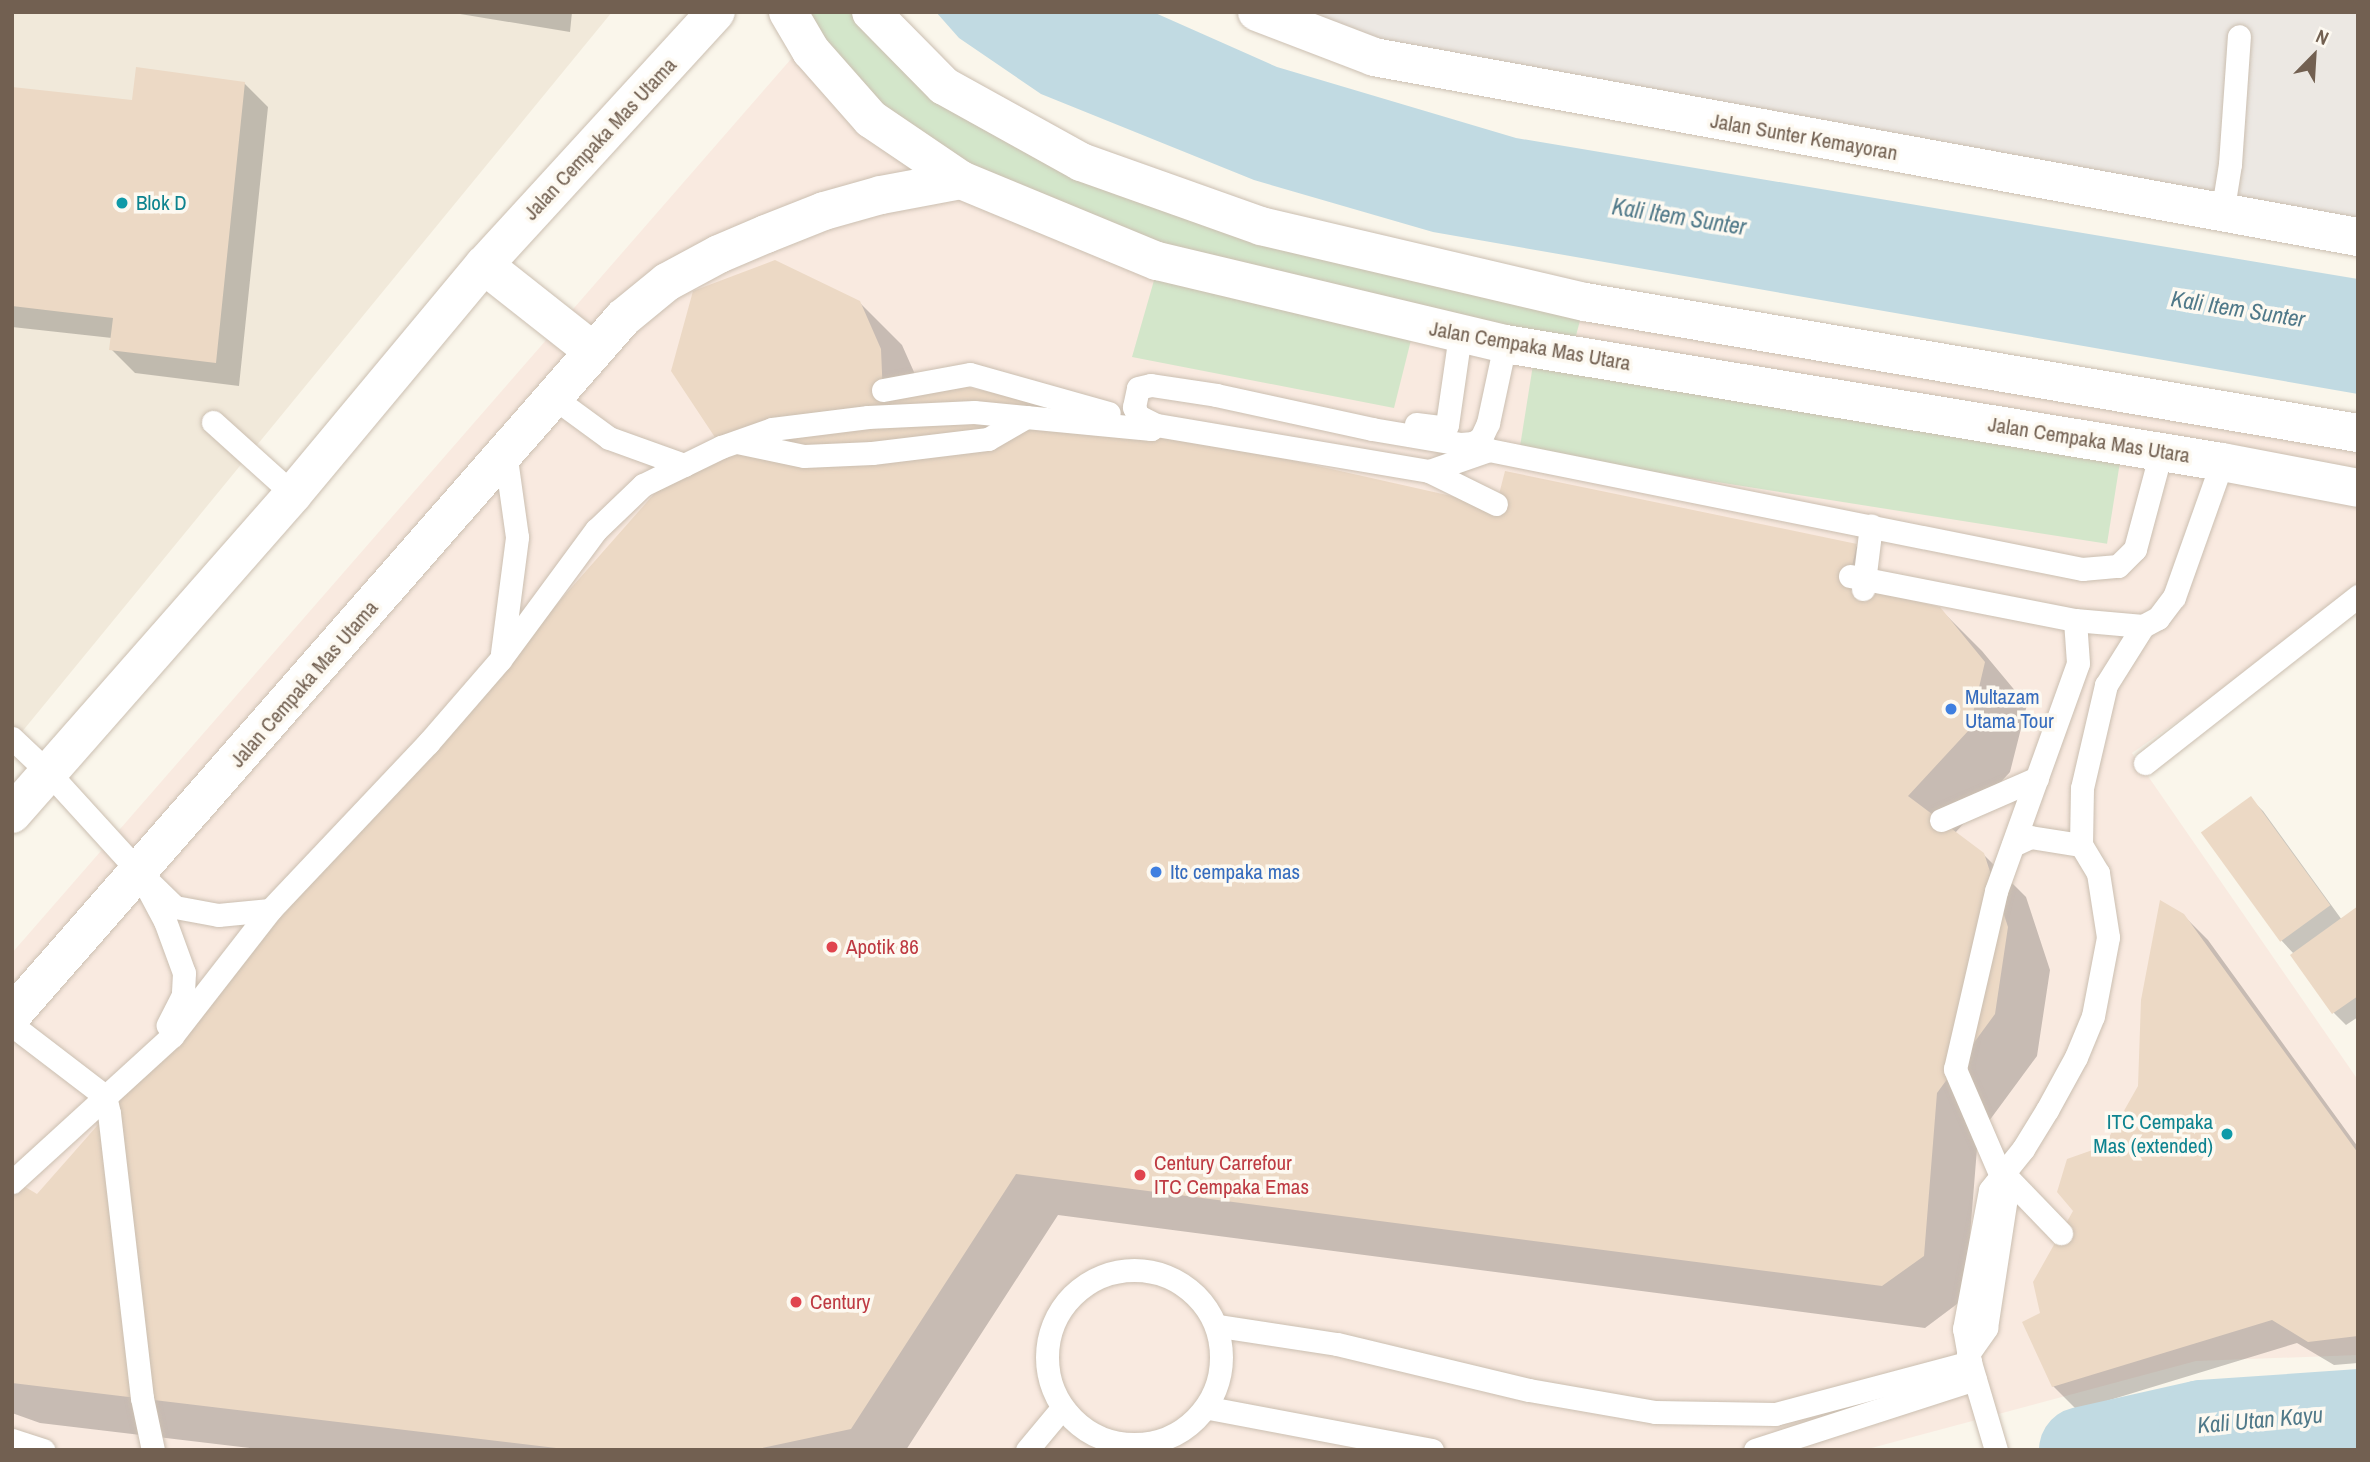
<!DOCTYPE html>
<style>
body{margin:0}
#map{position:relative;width:2370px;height:1462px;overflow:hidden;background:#faf6eb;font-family:"Archivo Narrow",sans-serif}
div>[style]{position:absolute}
.residential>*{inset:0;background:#f1e9da}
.commercial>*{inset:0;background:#f9eae0}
.industrial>*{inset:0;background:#ece8e3}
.green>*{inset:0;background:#d3e6ca;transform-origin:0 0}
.water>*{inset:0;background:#c1dae2}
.shadow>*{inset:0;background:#0003}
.river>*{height:86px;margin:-43px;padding:0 43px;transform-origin:43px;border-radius:43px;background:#c1dae2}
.building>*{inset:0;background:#ecd9c5;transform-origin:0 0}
.roads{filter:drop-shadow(0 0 2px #cbbfb1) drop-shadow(0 0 2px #cbbfb1)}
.service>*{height:23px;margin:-11.5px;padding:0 11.5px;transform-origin:11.5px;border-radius:11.5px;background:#fff}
.service>.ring{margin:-11.5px;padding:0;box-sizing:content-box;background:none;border:23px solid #fff;border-radius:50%}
.minor>*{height:38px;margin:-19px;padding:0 19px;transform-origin:19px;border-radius:19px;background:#fff}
.secondary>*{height:38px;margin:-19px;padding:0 19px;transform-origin:19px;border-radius:19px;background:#fff}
.dots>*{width:19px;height:19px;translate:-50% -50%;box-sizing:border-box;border:4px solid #fdf9f1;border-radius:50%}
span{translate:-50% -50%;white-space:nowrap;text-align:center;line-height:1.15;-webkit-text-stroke:7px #fdf9f1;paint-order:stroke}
.street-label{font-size:21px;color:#726051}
.culture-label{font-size:21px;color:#0d838f}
.left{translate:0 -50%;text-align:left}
.right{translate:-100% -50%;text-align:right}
.shop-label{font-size:21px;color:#366cbe}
.health-label{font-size:21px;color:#be3a42}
.water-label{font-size:23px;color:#507989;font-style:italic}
.frame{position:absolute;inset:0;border:14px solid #726051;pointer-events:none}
.north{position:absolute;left:2279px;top:21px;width:70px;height:70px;-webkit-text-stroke:5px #fdf9f1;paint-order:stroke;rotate:24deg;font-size:19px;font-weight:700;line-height:28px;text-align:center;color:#726051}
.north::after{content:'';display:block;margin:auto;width:24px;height:32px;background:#726051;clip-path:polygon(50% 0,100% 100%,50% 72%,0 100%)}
</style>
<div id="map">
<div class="residential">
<i style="clip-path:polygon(12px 12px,612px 12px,12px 744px)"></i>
</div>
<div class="commercial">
<i style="clip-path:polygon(832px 12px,944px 86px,1261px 226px,2358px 431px,2358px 596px,2132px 753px,2358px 1080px,2358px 1355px,2196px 1361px,1864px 1450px,12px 1450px,12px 953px)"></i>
</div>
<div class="industrial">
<i style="clip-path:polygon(1270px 12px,2358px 12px,2358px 230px,1374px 57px)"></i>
</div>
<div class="green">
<i style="clip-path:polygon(788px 12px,871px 12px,1082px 162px,1585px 302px,1571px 354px,1414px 328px,1394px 408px,1132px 357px,1161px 256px,926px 157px)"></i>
<i style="left:1535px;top:352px;width:595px;height:100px;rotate:9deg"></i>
</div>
<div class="water">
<i style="clip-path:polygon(936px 12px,1153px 12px,1277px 67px,1516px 138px,2358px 279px,2358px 394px,1433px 232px,1254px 180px,1041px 94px,959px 38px)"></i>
</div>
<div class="shadow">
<i style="clip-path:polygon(448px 12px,572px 12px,570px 32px)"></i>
<i style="clip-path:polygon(244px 83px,268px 107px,239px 386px,135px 373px,111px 349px,112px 338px,12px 327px,12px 89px,134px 102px)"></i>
<i style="clip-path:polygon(859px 302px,902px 345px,922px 390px,1505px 510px,1856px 546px,1875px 564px,1869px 592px,1939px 608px,1982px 651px,2027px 705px,2010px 772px,1955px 833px,1983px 854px,2026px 897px,2050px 970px,2037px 1056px,1978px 1136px,1965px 1298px,1925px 1328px,1058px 1215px,906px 1450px,267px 1450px,40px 1423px,12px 1413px,12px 1181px,38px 1197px,730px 458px)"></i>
<i style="clip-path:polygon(2250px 798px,2263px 811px,2342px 920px,2358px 909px,2358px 1017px,2346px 1025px,2334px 1013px,2294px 954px,2281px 940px,2203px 833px)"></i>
<i style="clip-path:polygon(2183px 915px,2208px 940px,2358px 1147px,2358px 1363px,2334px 1365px,2297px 1343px,2077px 1410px,2053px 1386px,2042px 1314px,2075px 1211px,2105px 1147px,2140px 1086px)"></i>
</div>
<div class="river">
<i style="left:2082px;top:1450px;width:123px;rotate:-12.7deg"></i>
<i style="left:2202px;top:1423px;width:156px;rotate:-4deg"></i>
</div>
<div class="building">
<i style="clip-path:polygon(136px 67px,245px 82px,216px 363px,109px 350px,113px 318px,12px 306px,12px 87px,132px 100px)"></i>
<i style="clip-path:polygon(775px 260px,860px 301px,881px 349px,883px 396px,949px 383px,1496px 506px,1505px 471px,1857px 544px,1848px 585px,1940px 607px,1985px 662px,1969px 730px,1908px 796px,1984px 853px,2008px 927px,1995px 1014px,1937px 1093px,1924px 1256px,1882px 1286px,1016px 1174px,851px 1429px,753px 1450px,573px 1450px,12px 1383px,12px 1179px,37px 1194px,668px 478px,728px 457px,671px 371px,693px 291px)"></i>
<i style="left:2251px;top:796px;width:135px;height:62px;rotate:54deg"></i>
<i style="clip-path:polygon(2160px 900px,2184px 914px,2358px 1153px,2358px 1336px,2308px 1342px,2272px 1320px,2052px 1387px,2022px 1322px,2040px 1313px,2033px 1282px,2073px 1211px,2057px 1192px,2067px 1159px,2104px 1146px,2138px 1086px,2141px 1000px)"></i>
<i style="clip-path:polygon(2358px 906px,2358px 996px,2332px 1014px,2290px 955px)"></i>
</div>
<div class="roads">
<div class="service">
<i style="left:2222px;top:214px;width:51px;rotate:-80.9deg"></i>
<i style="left:2230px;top:164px;width:128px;rotate:-86deg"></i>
<i style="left:883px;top:390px;width:88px;rotate:-10.4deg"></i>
<i style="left:970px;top:374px;width:144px;rotate:15.7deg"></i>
<i style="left:553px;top:397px;width:69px;rotate:36.2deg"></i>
<i style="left:609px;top:438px;width:80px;rotate:19.8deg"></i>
<i style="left:213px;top:422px;width:108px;rotate:42deg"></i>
<i style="left:1416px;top:424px;width:24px;rotate:7deg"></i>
<i style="left:1440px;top:427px;width:7px;rotate:-16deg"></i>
<i style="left:1447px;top:425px;width:91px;rotate:-81.8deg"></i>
<i style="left:737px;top:442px;width:68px;rotate:11.8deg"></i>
<i style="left:804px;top:456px;width:68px;rotate:-2.5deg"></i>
<i style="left:872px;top:453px;width:117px;rotate:-6.9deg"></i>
<i style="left:988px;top:439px;width:44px;rotate:-30.1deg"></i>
<i style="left:1429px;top:471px;width:64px;rotate:-19.3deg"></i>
<i style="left:1489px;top:450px;width:605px;rotate:11.35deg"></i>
<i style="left:2082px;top:569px;width:36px;rotate:-5deg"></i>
<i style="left:2118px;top:566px;width:24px;rotate:-45deg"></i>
<i style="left:2135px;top:549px;width:100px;rotate:-75deg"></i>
<i style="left:1496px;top:504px;width:75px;rotate:-153.8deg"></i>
<i style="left:1429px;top:471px;width:277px;rotate:-170.4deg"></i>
<i style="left:1156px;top:425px;width:20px;rotate:-153deg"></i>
<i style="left:1138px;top:416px;width:10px;rotate:-114deg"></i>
<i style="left:1134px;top:407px;width:19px;rotate:-78deg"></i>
<i style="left:1138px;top:388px;width:13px;rotate:-13deg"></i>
<i style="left:1151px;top:385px;width:66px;rotate:8.7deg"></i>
<i style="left:1216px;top:395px;width:160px;rotate:12.3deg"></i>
<i style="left:1372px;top:429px;width:90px;rotate:9.6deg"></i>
<i style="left:1461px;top:444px;width:12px;rotate:-5deg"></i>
<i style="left:1473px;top:443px;width:9px;rotate:-32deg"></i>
<i style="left:1481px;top:438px;width:17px;rotate:-65deg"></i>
<i style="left:1488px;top:423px;width:81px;rotate:-77.9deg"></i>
<i style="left:1850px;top:576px;width:229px;rotate:11.1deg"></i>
<i style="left:2075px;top:620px;width:68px;rotate:5deg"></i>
<i style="left:1863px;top:589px;width:64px;rotate:-82.8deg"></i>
<i style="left:502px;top:653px;width:117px;rotate:-82.6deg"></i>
<i style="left:517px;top:537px;width:86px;rotate:-98deg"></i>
<i style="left:12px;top:738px;width:51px;rotate:43.4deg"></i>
<i style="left:49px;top:773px;width:135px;rotate:47.7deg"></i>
<i style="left:140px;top:873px;width:49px;rotate:44.2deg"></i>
<i style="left:175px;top:907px;width:44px;rotate:10.5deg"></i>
<i style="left:218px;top:915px;width:52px;rotate:-5.5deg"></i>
<i style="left:2145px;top:763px;width:271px;rotate:-38.1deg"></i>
<i style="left:1941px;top:820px;width:105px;rotate:-23.6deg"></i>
<i style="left:2013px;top:845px;width:19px;rotate:-25deg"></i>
<i style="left:2030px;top:837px;width:52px;rotate:8.9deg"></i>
<i style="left:149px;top:891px;width:34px;rotate:62deg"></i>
<i style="left:165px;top:921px;width:55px;rotate:69.9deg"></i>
<i style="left:184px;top:973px;width:22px;rotate:93deg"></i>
<i style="left:183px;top:995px;width:34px;rotate:117deg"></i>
<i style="left:12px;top:1025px;width:117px;rotate:37.4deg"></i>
<i style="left:105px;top:1096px;width:17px;rotate:77deg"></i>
<i style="left:109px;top:1113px;width:287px;rotate:83.4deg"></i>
<i style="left:142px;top:1398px;width:53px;rotate:78.1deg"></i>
<i style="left:2002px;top:1172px;width:85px;rotate:46deg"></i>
<i style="left:12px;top:1182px;width:217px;rotate:-42.4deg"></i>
<i style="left:172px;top:1036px;width:160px;rotate:-52.1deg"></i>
<i style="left:270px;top:910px;width:230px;rotate:-46.6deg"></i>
<i style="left:428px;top:743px;width:110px;rotate:-49.1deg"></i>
<i style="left:500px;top:660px;width:162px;rotate:-53.6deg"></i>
<i style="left:596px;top:530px;width:65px;rotate:-43.8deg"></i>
<i style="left:643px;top:485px;width:87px;rotate:-26deg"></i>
<i style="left:721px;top:447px;width:54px;rotate:-19.4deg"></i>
<i style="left:772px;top:429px;width:97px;rotate:-7.1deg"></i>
<i style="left:868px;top:417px;width:106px;rotate:-2.7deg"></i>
<i style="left:974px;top:412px;width:178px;rotate:5.5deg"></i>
<i style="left:1151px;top:429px;width:6px;rotate:-39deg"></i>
<i class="ring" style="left:1047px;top:1270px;width:151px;height:151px"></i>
<i style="left:1219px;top:1326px;width:119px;rotate:8.7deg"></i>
<i style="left:1337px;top:1344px;width:197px;rotate:13.5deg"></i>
<i style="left:1529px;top:1390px;width:128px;rotate:9.9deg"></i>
<i style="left:1655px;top:1412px;width:120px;rotate:1deg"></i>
<i style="left:1775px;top:1414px;width:202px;rotate:-14.9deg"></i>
<i style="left:1968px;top:1354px;width:32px;rotate:-55deg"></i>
<i style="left:1986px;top:1328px;width:140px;rotate:-81.3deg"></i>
<i style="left:2007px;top:1190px;width:132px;rotate:-113.3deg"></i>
<i style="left:1955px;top:1069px;width:183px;rotate:-77deg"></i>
<i style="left:1996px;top:891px;width:242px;rotate:-70.2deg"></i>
<i style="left:2078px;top:663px;width:43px;rotate:-94deg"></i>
<i style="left:1209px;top:1408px;width:227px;rotate:10.7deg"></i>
<i style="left:12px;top:1440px;width:33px;rotate:18deg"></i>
<i style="left:1027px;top:1450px;width:55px;rotate:-50.2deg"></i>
<i style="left:1755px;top:1450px;width:231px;rotate:-17.9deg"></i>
<i style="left:1996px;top:1450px;width:92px;rotate:-106.5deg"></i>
<i style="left:1970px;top:1362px;width:34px;rotate:-100deg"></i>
<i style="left:1964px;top:1329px;width:141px;rotate:-79.4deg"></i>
<i style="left:1990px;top:1190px;width:53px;rotate:-51.2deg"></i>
<i style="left:2023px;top:1149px;width:46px;rotate:-58.4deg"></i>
<i style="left:2047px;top:1110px;width:60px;rotate:-61.3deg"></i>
<i style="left:2076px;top:1057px;width:44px;rotate:-67.5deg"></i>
<i style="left:2093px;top:1016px;width:80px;rotate:-79.2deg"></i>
<i style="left:2108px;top:937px;width:65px;rotate:-98.9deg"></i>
<i style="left:2098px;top:873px;width:33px;rotate:-121deg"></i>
<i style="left:2081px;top:845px;width:57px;rotate:-89deg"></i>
<i style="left:2082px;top:788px;width:106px;rotate:-76.9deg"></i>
<i style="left:2106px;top:685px;width:70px;rotate:-57.9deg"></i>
<i style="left:2143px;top:626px;width:17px;rotate:-28deg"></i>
<i style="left:2158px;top:618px;width:26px;rotate:-53deg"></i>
<i style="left:2174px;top:597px;width:143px;rotate:-70.4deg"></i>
</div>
<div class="minor">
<i style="left:484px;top:265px;width:139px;rotate:38.3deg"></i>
<i style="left:12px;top:814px;width:426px;rotate:-48.7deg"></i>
<i style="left:293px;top:494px;width:298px;rotate:-50.2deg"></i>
<i style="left:484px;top:265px;width:343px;rotate:-47.5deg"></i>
<i style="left:12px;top:1015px;width:927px;rotate:-48.76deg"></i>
<i style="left:623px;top:318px;width:57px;rotate:-39.3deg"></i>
<i style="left:667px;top:282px;width:59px;rotate:-28.3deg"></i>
<i style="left:719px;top:254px;width:51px;rotate:-23.1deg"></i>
<i style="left:766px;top:234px;width:62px;rotate:-21.6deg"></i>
<i style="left:824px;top:211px;width:59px;rotate:-15.7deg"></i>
<i style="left:881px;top:195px;width:81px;rotate:-10.6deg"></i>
</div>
<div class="secondary">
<i style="left:788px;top:12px;width:45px;rotate:59.5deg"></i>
<i style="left:811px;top:51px;width:91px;rotate:48.6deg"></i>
<i style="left:871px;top:119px;width:109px;rotate:34.1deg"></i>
<i style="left:961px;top:180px;width:212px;rotate:22.5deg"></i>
<i style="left:1157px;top:261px;width:358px;rotate:13.4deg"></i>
<i style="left:1505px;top:344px;width:727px;rotate:9.35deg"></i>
<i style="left:2222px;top:462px;width:138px;rotate:10.8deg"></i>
<i style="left:871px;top:12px;width:104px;rotate:45.4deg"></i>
<i style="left:944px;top:86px;width:157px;rotate:29deg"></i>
<i style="left:1081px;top:162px;width:191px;rotate:19.6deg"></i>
<i style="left:1261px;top:226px;width:333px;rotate:13.2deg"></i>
<i style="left:1585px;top:302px;width:784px;rotate:9.62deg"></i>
<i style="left:1257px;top:12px;width:125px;rotate:21deg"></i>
<i style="left:1374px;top:57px;width:1000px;rotate:10.37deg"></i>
</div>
</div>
<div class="dots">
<i style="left:122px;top:203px;background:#0f9aa8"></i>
<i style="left:1951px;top:709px;background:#3f7fe0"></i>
<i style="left:1156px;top:872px;background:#3f7fe0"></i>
<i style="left:832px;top:947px;background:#e0444e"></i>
<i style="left:2227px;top:1134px;background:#0f9aa8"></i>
<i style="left:1140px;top:1175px;background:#e0444e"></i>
<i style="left:796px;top:1302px;background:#e0444e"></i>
</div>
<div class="street-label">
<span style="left:1804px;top:137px;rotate:10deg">Jalan Sunter Kemayoran</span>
<span style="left:600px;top:139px;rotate:-47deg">Jalan Cempaka Mas Utama</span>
<span style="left:1530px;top:346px;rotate:10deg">Jalan Cempaka Mas Utara</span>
<span style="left:2089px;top:440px;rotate:9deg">Jalan Cempaka Mas Utara</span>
<span style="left:304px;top:684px;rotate:-49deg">Jalan Cempaka Mas Utama</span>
</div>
<div class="culture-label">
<span class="left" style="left:136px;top:203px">Blok D</span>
<span class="right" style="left:2213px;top:1134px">ITC Cempaka<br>Mas (extended)</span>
</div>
<div class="shop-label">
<span class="left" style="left:1965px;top:709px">Multazam<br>Utama Tour</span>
<span class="left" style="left:1170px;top:872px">Itc cempaka mas</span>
</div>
<div class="health-label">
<span class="left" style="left:846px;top:947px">Apotik 86</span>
<span class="left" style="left:1154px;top:1175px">Century Carrefour<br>ITC Cempaka Emas</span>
<span class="left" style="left:810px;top:1302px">Century</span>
</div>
<div class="water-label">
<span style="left:1679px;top:217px;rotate:9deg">Kali Item Sunter</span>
<span style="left:2238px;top:309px;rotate:9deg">Kali Item Sunter</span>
<span style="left:2260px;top:1420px;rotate:-5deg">Kali Utan Kayu</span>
</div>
<div class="frame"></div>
<div class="north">N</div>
</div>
